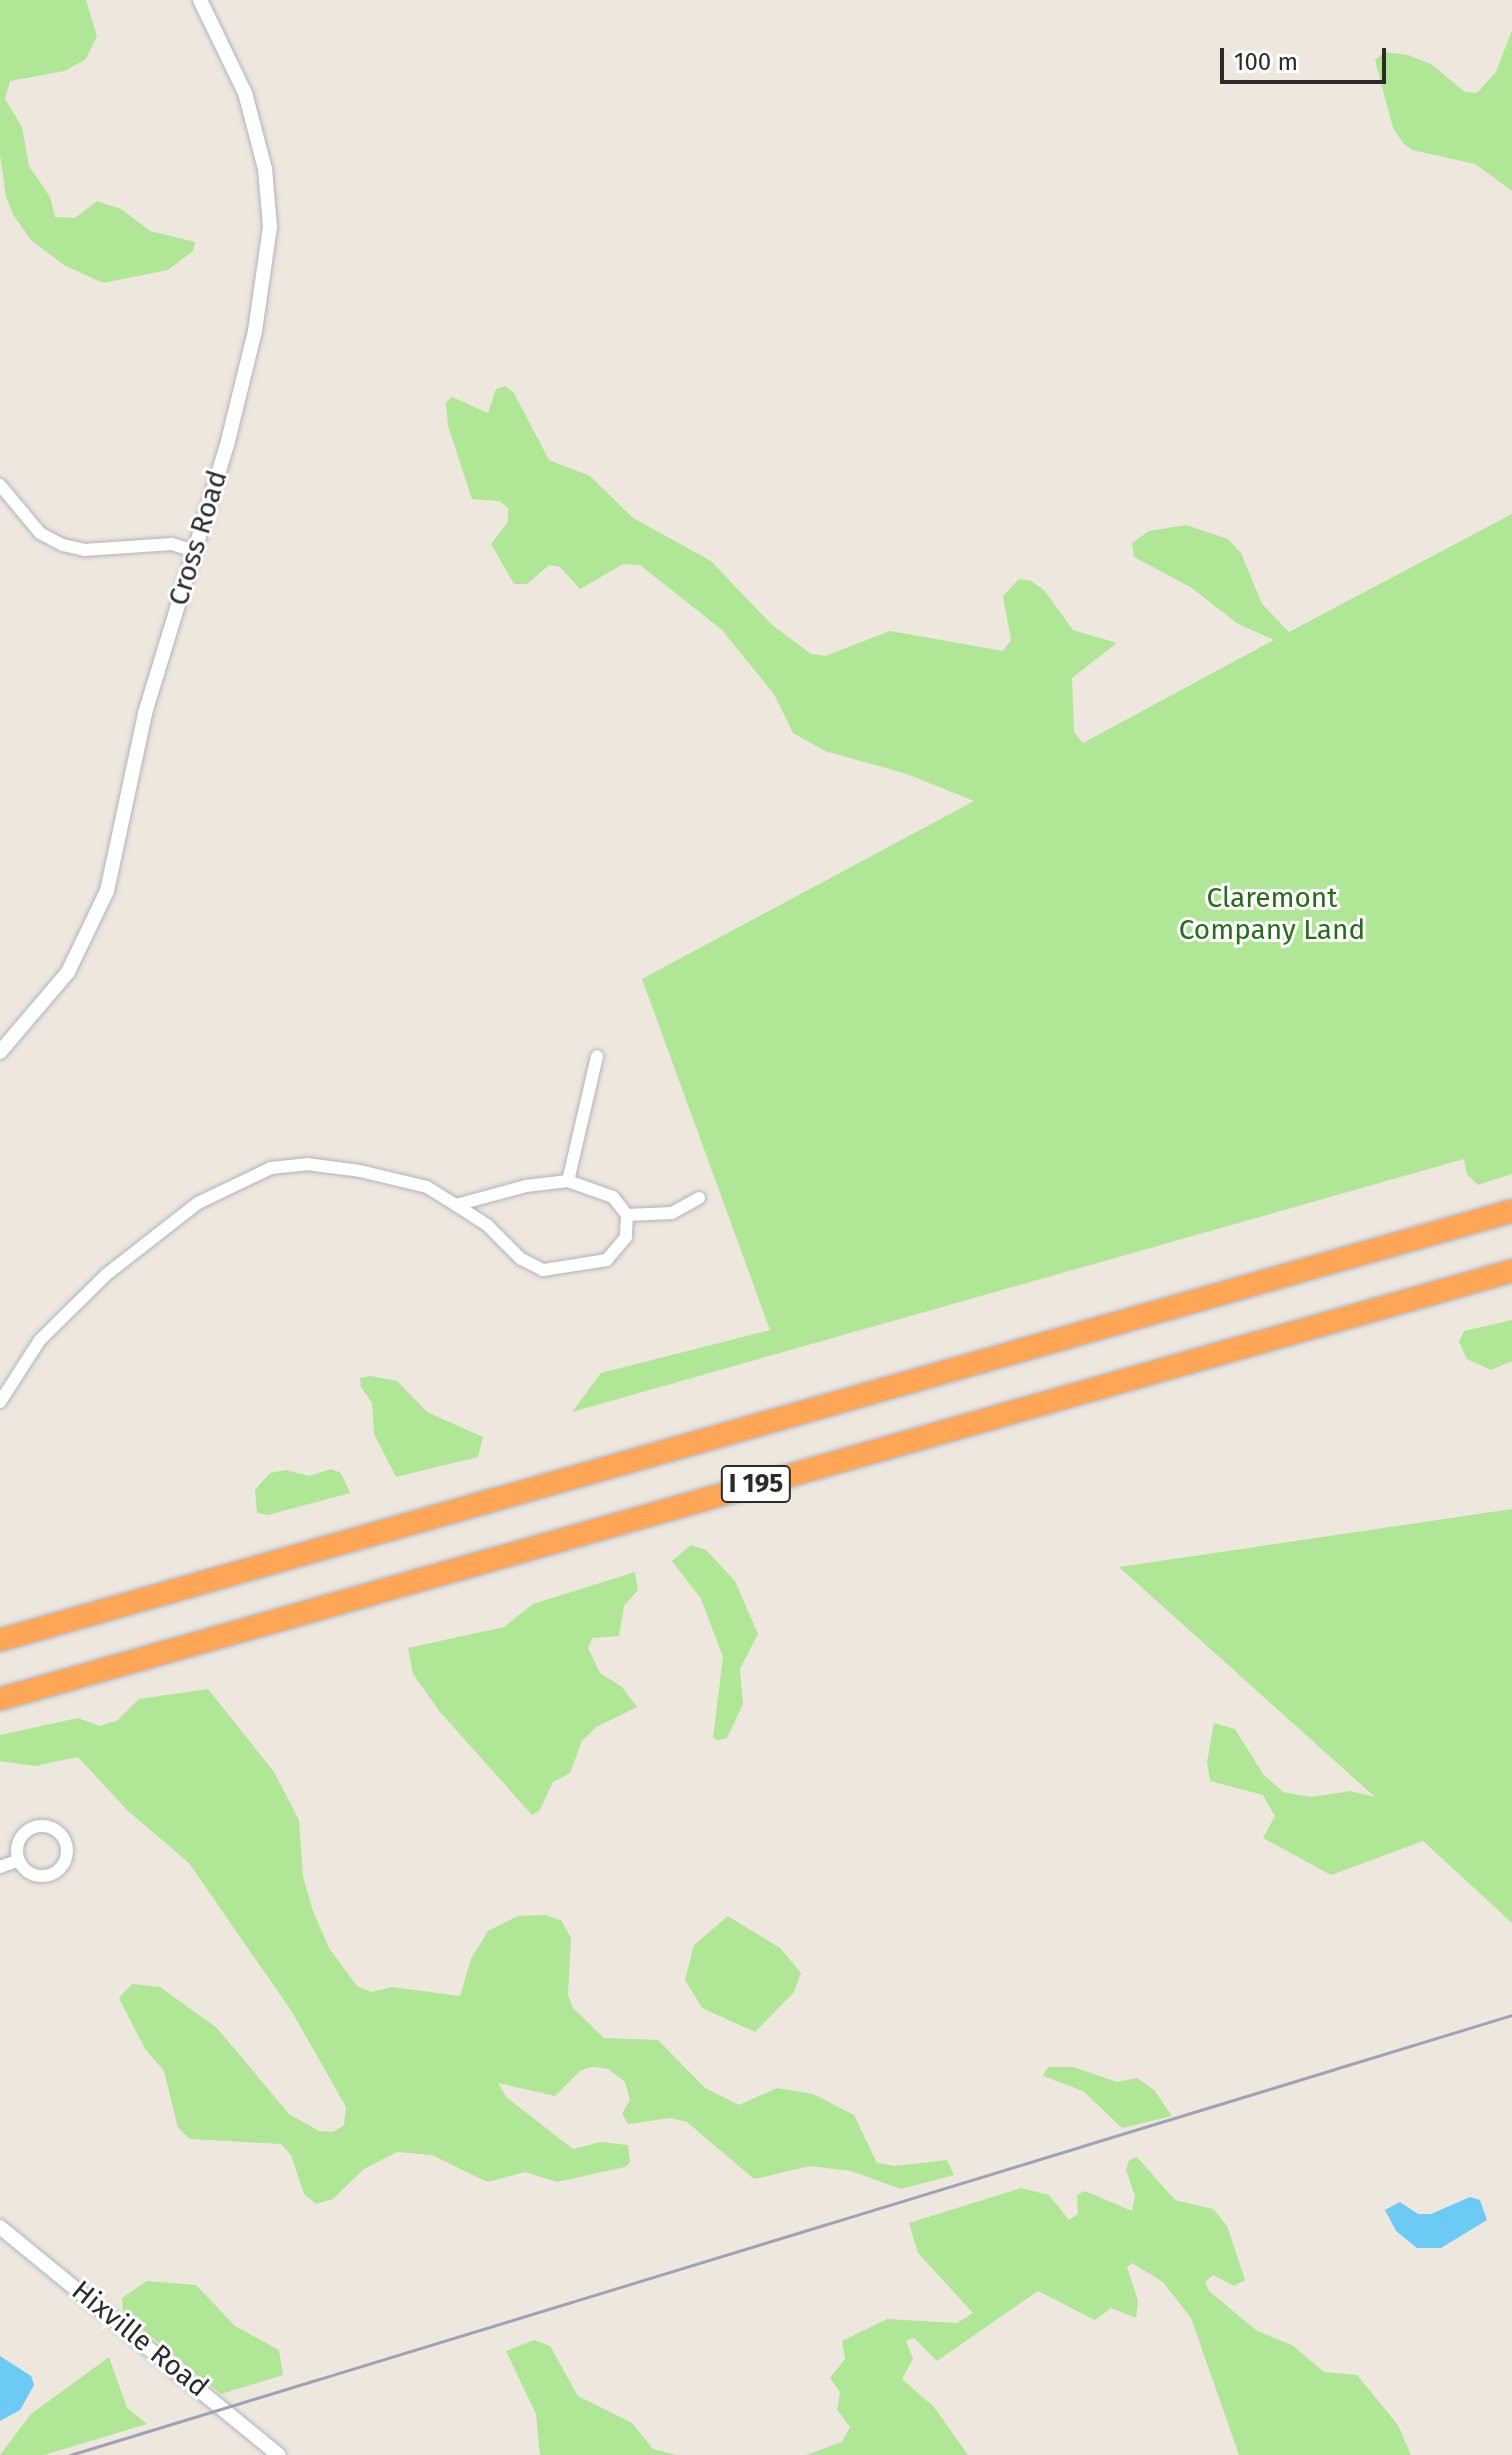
<!DOCTYPE html>
<style>
body{margin:0}
#map{position:relative;width:1512px;height:2455px;overflow:hidden;background:#eee7dd;font-family:"Fira Sans",sans-serif}
div>[style]{position:absolute}
.green>*{inset:0;background:#afe797}
.water>*{inset:0;background:#6bcbf5}
.roads{filter:drop-shadow(0 0 2px #b1b3c0) drop-shadow(0 0 2px #b1b3c0)}
.minor>*{height:12px;margin:-6px;padding:0 6px;transform-origin:6px;border-radius:6px;background:#fff}
.minor>.ring{margin:-6px;padding:0;box-sizing:content-box;background:none;border:12px solid #fff;border-radius:50%}
.tertiary>*{height:14px;margin:-7px;padding:0 7px;transform-origin:7px;border-radius:7px;background:#fff}
.motorway>*{height:22px;margin:-11px;padding:0 11px;transform-origin:11px;border-radius:11px;background:#ffa657}
.rail>*{height:3px;margin:-1.5px;padding:0 1.5px;transform-origin:1.5px;border-radius:1.5px;background:#9fa2b7}
span{translate:-50% -50%;white-space:nowrap;text-align:center;line-height:1.15;-webkit-text-stroke:6px #fff;paint-order:stroke}
.shield-label span{padding:2px 6px;background:#fff;border:2px solid;border-radius:6px;-webkit-text-stroke-width:0}
.shield-label{font-size:26px;color:#2b2b2b;font-weight:700}
.street-label{font-size:28px;color:#2b2b2b}
.park-label{font-size:28px;color:#256d17}
.scale{position:absolute;left:1220px;top:48px;width:166px;height:36px;box-sizing:border-box;border:4px solid #2b2b2b;border-top:0;padding-left:10px;font-size:24px;line-height:28px;white-space:nowrap;color:#2b2b2b;-webkit-text-stroke:6px #fff;paint-order:stroke}
</style>
<div id="map">
<div class="green">
<i style="clip-path:polygon(0 0,86px 0,97px 36px,86px 59px,65px 71px,10px 81px,5px 99px,22px 127px,29px 166px,50px 197px,55px 217px,75px 218px,97px 201px,121px 209px,150px 231px,195px 242px,193px 251px,168px 270px,103px 283px,64px 265px,31px 240px,14px 216px,6px 197px,0 154px)"></i>
<i style="clip-path:polygon(1512px 30px,1512px 191px,1475px 164px,1412px 150px,1403px 143px,1393px 128px,1375px 60px,1384px 52px,1408px 55px,1431px 64px,1465px 92px,1477px 93px,1496px 72px)"></i>
<i style="clip-path:polygon(505px 386px,514px 393px,549px 460px,590px 476px,633px 518px,711px 561px,771px 624px,811px 654px,825px 656px,890px 631px,1003px 651px,1011px 640px,1003px 596px,1019px 579px,1031px 581px,1044px 590px,1073px 630px,1117px 643px,1072px 678px,1074px 732px,1083px 743px,1274px 640px,1238px 624px,1192px 588px,1134px 557px,1132px 543px,1149px 531px,1186px 525px,1228px 539px,1241px 553px,1262px 604px,1289px 632px,1512px 514px,1512px 1174px,1478px 1185px,1467px 1174px,1464px 1159px,572px 1412px,601px 1373px,770px 1330px,642px 979px,974px 801px,907px 774px,825px 751px,793px 733px,774px 694px,722px 630px,640px 565px,623px 564px,580px 589px,560px 567px,549px 565px,527px 584px,514px 584px,491px 544px,508px 522px,508px 508px,499px 501px,472px 499px,448px 426px,446px 402px,452px 397px,488px 413px,496px 389px)"></i>
<i style="clip-path:polygon(1512px 1320px,1512px 1361px,1491px 1370px,1467px 1359px,1459px 1342px,1464px 1331px)"></i>
<i style="clip-path:polygon(371px 1376px,397px 1381px,427px 1412px,483px 1437px,478px 1457px,396px 1477px,374px 1434px,372px 1403px,361px 1387px,360px 1378px)"></i>
<i style="clip-path:polygon(331px 1469px,341px 1473px,350px 1493px,268px 1515px,257px 1513px,255px 1490px,270px 1473px,286px 1470px,309px 1476px)"></i>
<i style="clip-path:polygon(1512px 1509px,1512px 1923px,1423px 1841px,1331px 1875px,1263px 1838px,1275px 1816px,1263px 1795px,1210px 1781px,1207px 1762px,1214px 1723px,1235px 1729px,1263px 1774px,1283px 1792px,1311px 1797px,1350px 1791px,1375px 1797px,1119px 1567px)"></i>
<i style="clip-path:polygon(691px 1545px,706px 1550px,735px 1581px,758px 1634px,740px 1669px,743px 1704px,727px 1738px,718px 1740px,713px 1738px,723px 1657px,701px 1599px,672px 1561px)"></i>
<i style="clip-path:polygon(635px 1572px,638px 1590px,624px 1606px,619px 1636px,592px 1638px,588px 1648px,600px 1673px,622px 1687px,637px 1707px,596px 1727px,582px 1741px,570px 1773px,553px 1782px,539px 1811px,532px 1815px,440px 1712px,413px 1674px,408px 1648px,504px 1627px,533px 1604px)"></i>
<i style="clip-path:polygon(208px 1689px,274px 1772px,299px 1820px,303px 1877px,313px 1911px,329px 1948px,357px 1986px,371px 1992px,392px 1987px,460px 1996px,471px 1959px,488px 1931px,518px 1916px,545px 1915px,561px 1920px,571px 1938px,568px 1995px,573px 2008px,604px 2038px,658px 2040px,705px 2088px,739px 2105px,777px 2088px,813px 2094px,854px 2115px,877px 2163px,895px 2166px,947px 2160px,954px 2175px,901px 2189px,851px 2171px,810px 2166px,754px 2179px,687px 2122px,670px 2118px,628px 2124px,622px 2114px,630px 2100px,625px 2082px,608px 2069px,593px 2067px,581px 2070px,555px 2096px,498px 2083px,506px 2097px,573px 2149px,601px 2142px,628px 2145px,630px 2162px,625px 2167px,557px 2182px,525px 2172px,487px 2182px,432px 2155px,397px 2152px,364px 2169px,333px 2199px,316px 2204px,304px 2194px,291px 2155px,281px 2144px,190px 2139px,178px 2128px,164px 2071px,145px 2049px,119px 1998px,132px 1984px,160px 1987px,217px 2028px,289px 2114px,319px 2131px,333px 2132px,344px 2125px,346px 2107px,292px 2012px,189px 1863px,127px 1810px,78px 1757px,35px 1766px,0 1761px,0 1735px,78px 1718px,100px 1726px,118px 1720px,139px 1699px)"></i>
<i style="clip-path:polygon(728px 1916px,780px 1948px,801px 1973px,794px 1992px,755px 2032px,702px 2008px,685px 1980px,694px 1945px)"></i>
<i style="clip-path:polygon(1048px 2067px,1073px 2067px,1117px 2082px,1137px 2078px,1154px 2090px,1172px 2116px,1122px 2128px,1083px 2091px,1043px 2076px)"></i>
<i style="clip-path:polygon(1137px 2157px,1175px 2200px,1213px 2209px,1227px 2226px,1245px 2280px,1234px 2286px,1213px 2275px,1205px 2282px,1209px 2291px,1257px 2331px,1292px 2345px,1324px 2372px,1357px 2375px,1398px 2425px,1411px 2455px,1239px 2455px,1191px 2318px,1163px 2282px,1132px 2263px,1127px 2267px,1138px 2301px,1136px 2318px,1111px 2308px,1095px 2320px,1038px 2291px,937px 2361px,914px 2338px,906px 2341px,913px 2359px,902px 2379px,934px 2407px,968px 2455px,806px 2455px,842px 2442px,850px 2427px,837px 2410px,840px 2392px,830px 2378px,845px 2359px,842px 2341px,887px 2319px,957px 2323px,973px 2313px,918px 2253px,909px 2223px,1021px 2188px,1049px 2195px,1069px 2220px,1078px 2214px,1077px 2195px,1085px 2191px,1132px 2211px,1135px 2196px,1126px 2170px,1129px 2160px)"></i>
<i style="clip-path:polygon(147px 2281px,196px 2285px,235px 2326px,279px 2350px,283px 2375px,221px 2394px,123px 2313px,122px 2298px)"></i>
<i style="clip-path:polygon(534px 2340px,550px 2346px,578px 2396px,632px 2423px,653px 2449px,676px 2455px,540px 2455px,536px 2414px,506px 2351px)"></i>
<i style="clip-path:polygon(109px 2357px,127px 2408px,147px 2424px,44px 2455px,0 2455px,31px 2414px)"></i>
</div>
<div class="water">
<i style="clip-path:polygon(1470px 2197px,1480px 2200px,1487px 2220px,1441px 2248px,1417px 2248px,1396px 2231px,1385px 2210px,1400px 2202px,1418px 2214px,1431px 2214px)"></i>
<i style="clip-path:polygon(0 2356px,31px 2376px,34px 2385px,20px 2410px,0 2421px)"></i>
</div>
<div class="roads">
<div class="minor">
<i style="left:0;top:485px;width:62px;rotate:50.2deg"></i>
<i style="left:40px;top:533px;width:26px;rotate:28deg"></i>
<i style="left:63px;top:545px;width:22px;rotate:13deg"></i>
<i style="left:84px;top:550px;width:88px;rotate:-3.9deg"></i>
<i style="left:172px;top:544px;width:22px;rotate:18deg"></i>
<i style="left:568px;top:1181px;width:128px;rotate:-76.9deg"></i>
<i style="left:627px;top:1215px;width:45px;rotate:-2.5deg"></i>
<i style="left:672px;top:1213px;width:31px;rotate:-29deg"></i>
<i style="left:0;top:1402px;width:74px;rotate:-57.2deg"></i>
<i style="left:40px;top:1340px;width:94px;rotate:-44.6deg"></i>
<i style="left:107px;top:1274px;width:115px;rotate:-38deg"></i>
<i style="left:198px;top:1203px;width:81px;rotate:-25.6deg"></i>
<i style="left:271px;top:1168px;width:36px;rotate:-6deg"></i>
<i style="left:307px;top:1164px;width:53px;rotate:7.5deg"></i>
<i style="left:360px;top:1171px;width:69px;rotate:13.4deg"></i>
<i style="left:427px;top:1187px;width:34px;rotate:32deg"></i>
<i style="left:456px;top:1205px;width:73px;rotate:-15.2deg"></i>
<i style="left:526px;top:1186px;width:42px;rotate:-6.8deg"></i>
<i style="left:568px;top:1181px;width:48px;rotate:19.6deg"></i>
<i style="left:613px;top:1197px;width:23px;rotate:52deg"></i>
<i style="left:627px;top:1215px;width:22px;rotate:93deg"></i>
<i style="left:626px;top:1237px;width:30px;rotate:130deg"></i>
<i style="left:607px;top:1260px;width:65px;rotate:171.1deg"></i>
<i style="left:543px;top:1270px;width:25px;rotate:-153deg"></i>
<i style="left:521px;top:1259px;width:48px;rotate:-135deg"></i>
<i style="left:487px;top:1225px;width:37px;rotate:-147deg"></i>
<i class="ring" style="left:17px;top:1826px;width:38px;height:38px"></i>
<i style="left:0;top:1867px;width:20px;rotate:-20deg"></i>
</div>
<div class="tertiary">
<i style="left:0;top:1052px;width:105px;rotate:-49.6deg"></i>
<i style="left:68px;top:972px;width:90px;rotate:-64.3deg"></i>
<i style="left:107px;top:891px;width:182px;rotate:-77.9deg"></i>
<i style="left:145px;top:713px;width:280px;rotate:-73deg"></i>
<i style="left:227px;top:445px;width:117px;rotate:-76.2deg"></i>
<i style="left:255px;top:331px;width:105px;rotate:-81.8deg"></i>
<i style="left:270px;top:227px;width:58px;rotate:-94.9deg"></i>
<i style="left:265px;top:169px;width:79px;rotate:-104.7deg"></i>
<i style="left:245px;top:93px;width:103px;rotate:-115.8deg"></i>
<i style="left:0;top:2227px;width:360px;rotate:39.3deg"></i>
</div>
<div class="motorway">
<i style="left:0;top:1640px;width:1572px;rotate:-15.84deg"></i>
<i style="left:0;top:1699px;width:1571px;rotate:-15.81deg"></i>
</div>
</div>
<div class="rail">
<i style="left:70px;top:2455px;width:1508px;rotate:-16.97deg"></i>
</div>
<div class="shield-label">
<span style="left:756px;top:1484px">I 195</span>
</div>
<div class="street-label">
<span style="left:198px;top:538px;rotate:-73deg">Cross Road</span>
<span style="left:140px;top:2339px;rotate:39deg">Hixville Road</span>
</div>
<div class="park-label">
<span style="left:1272px;top:914px">Claremont<br>Company Land</span>
</div>
<div class="scale">100 m</div>
</div>
